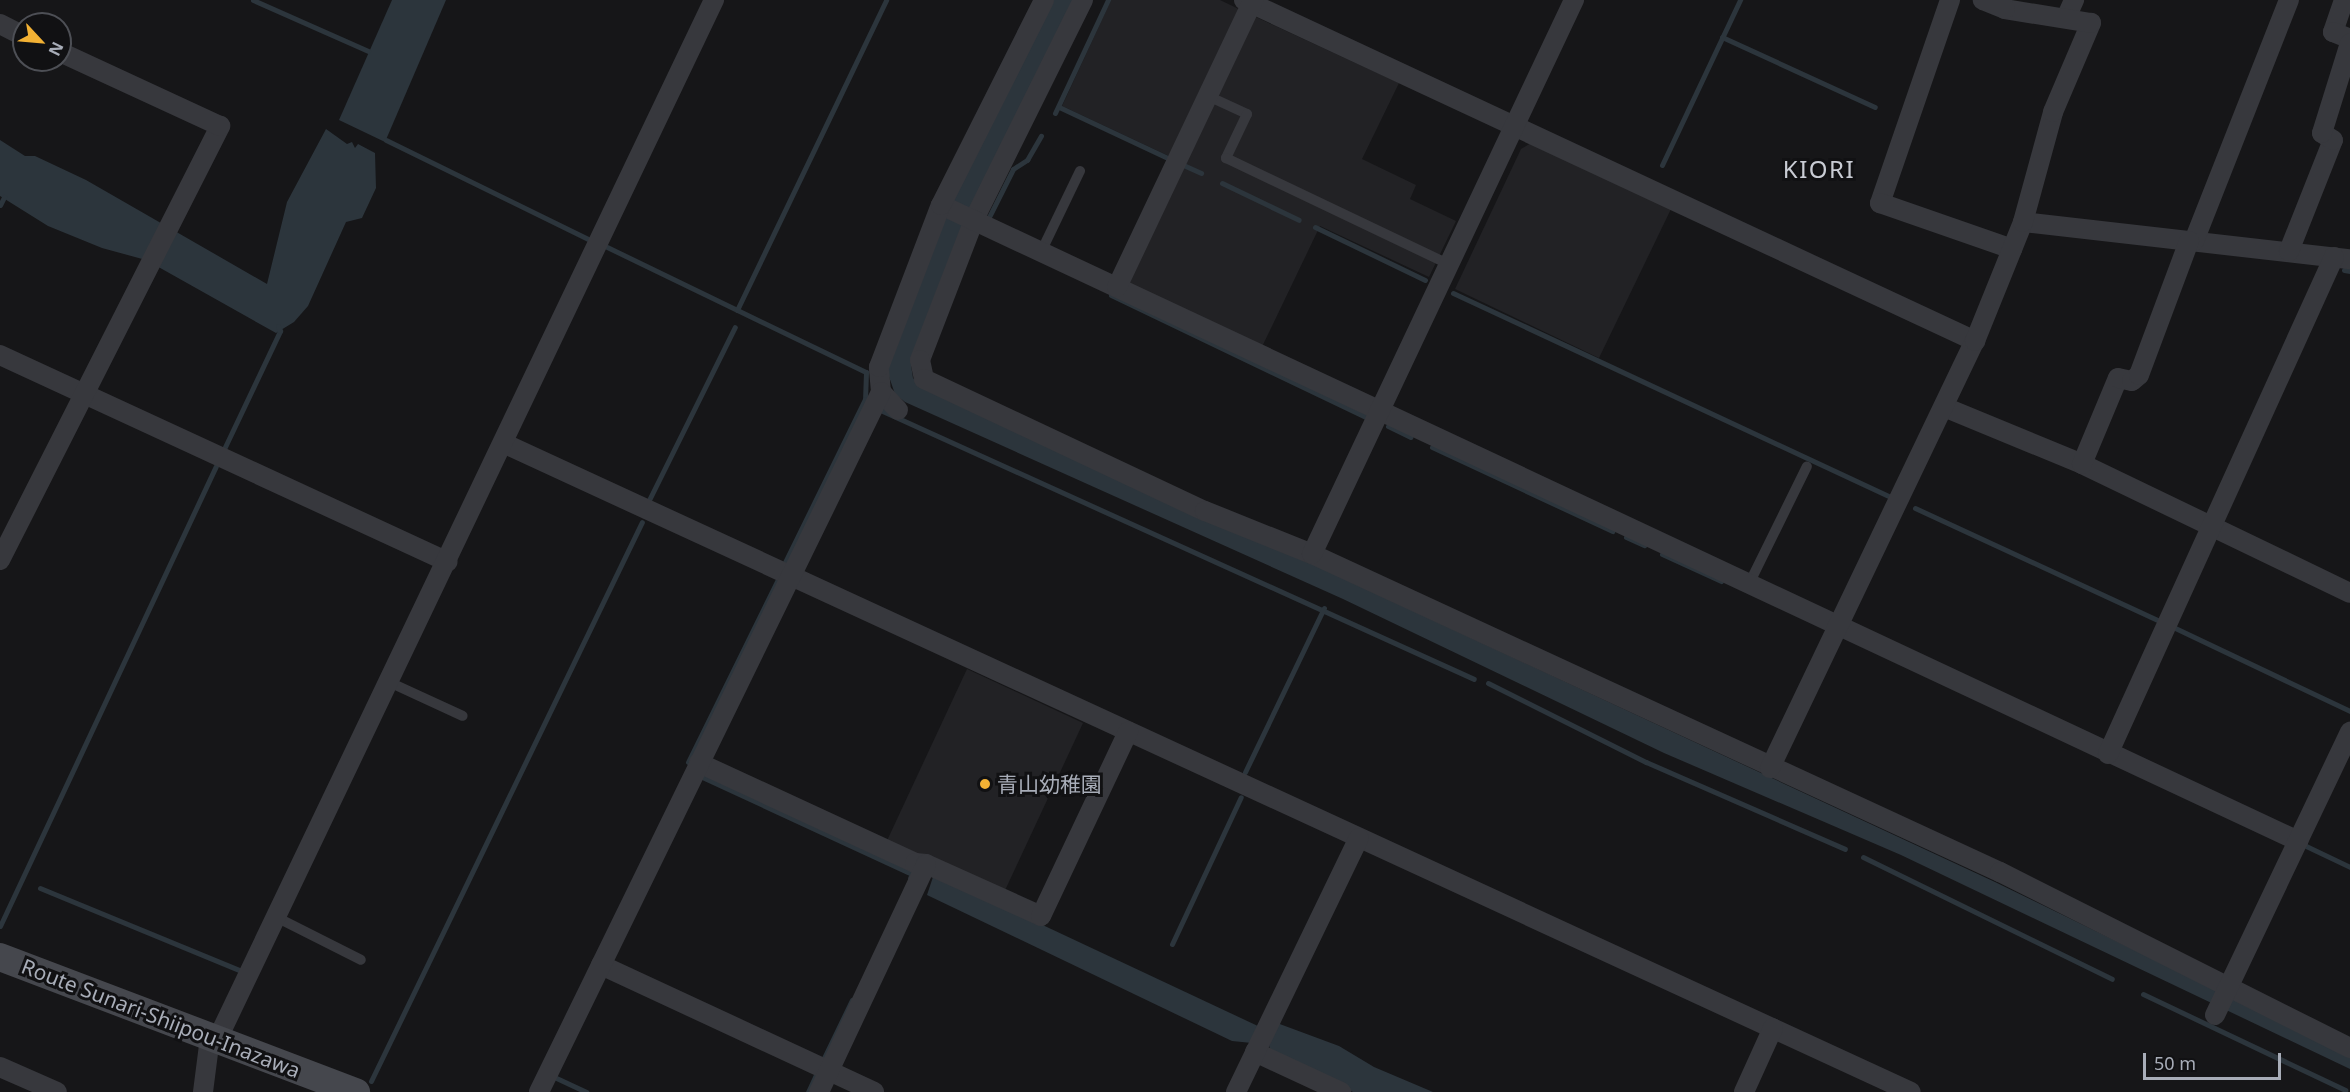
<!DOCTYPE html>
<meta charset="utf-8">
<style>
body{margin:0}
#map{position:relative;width:2350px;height:1092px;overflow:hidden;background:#161618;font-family:"Noto Sans","Noto Sans JP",sans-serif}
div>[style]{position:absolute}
.built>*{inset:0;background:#222225;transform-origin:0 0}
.water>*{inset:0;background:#2c353c}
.stream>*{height:5px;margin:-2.5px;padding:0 2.5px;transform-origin:2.5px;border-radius:2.5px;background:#2c353c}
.lane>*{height:10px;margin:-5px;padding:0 5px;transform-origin:5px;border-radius:5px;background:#37383d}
.street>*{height:20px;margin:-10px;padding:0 10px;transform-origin:10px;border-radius:10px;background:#37383d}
.secondary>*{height:28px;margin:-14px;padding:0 14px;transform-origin:14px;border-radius:14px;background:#45474d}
.dots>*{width:16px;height:16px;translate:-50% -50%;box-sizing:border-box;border:3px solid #111113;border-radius:50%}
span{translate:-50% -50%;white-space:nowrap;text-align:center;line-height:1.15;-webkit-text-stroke:6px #111113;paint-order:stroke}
.poi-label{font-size:21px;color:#a8adb8}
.left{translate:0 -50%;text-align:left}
.street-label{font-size:21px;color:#a8adb8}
.quarter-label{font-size:24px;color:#c9ccd4;letter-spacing:1.5px}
.north{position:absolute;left:12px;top:12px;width:60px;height:60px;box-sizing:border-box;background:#111113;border:2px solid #4d4f55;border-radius:50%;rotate:116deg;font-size:16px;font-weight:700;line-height:24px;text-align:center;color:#a8adb8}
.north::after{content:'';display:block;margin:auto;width:21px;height:27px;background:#f2b134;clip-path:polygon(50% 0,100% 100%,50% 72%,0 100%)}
.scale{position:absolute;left:2143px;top:1053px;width:138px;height:27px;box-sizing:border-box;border:3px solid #a8adb8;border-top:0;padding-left:8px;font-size:18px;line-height:21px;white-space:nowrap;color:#a8adb8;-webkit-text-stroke:4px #111113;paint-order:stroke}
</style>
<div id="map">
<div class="built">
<i style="clip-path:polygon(1111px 0,1220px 0,1243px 11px,1173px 158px,1062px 106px)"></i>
<i style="clip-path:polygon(1256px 17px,1399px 83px,1362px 159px,1416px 185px,1410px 199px,1456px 221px,1429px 277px,1320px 226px,1260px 351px,1126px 288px,1248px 20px)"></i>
<i style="clip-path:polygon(1531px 143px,1671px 209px,1599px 358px,1455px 289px,1521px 149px)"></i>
<i style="left:967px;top:669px;width:128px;height:193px;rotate:25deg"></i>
</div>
<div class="water">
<i style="clip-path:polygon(392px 0,446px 0,385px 142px,339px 120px)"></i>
<i style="clip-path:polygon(1052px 0,1075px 0,958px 239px,911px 365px,913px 378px,922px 388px,1201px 518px,1308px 562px,1995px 882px,2350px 1055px,2350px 1069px,1901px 855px,1664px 753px,1343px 599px,905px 402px,895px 394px,886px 368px,942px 219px)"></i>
<i style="clip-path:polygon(326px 129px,347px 144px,352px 142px,355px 148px,358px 144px,375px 153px,376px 188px,362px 218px,346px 222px,308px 306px,294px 322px,276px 333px,146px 260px,102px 248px,48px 226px,0 196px,0 140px,25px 156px,35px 156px,86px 180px,267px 284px,287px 202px)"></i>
<i style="clip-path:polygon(934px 874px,1260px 1027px,1252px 1043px,1232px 1041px,927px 895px)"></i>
<i style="clip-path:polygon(1277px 1023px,1339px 1046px,1374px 1067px,1433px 1092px,1353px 1092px,1274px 1055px,1269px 1046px)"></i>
</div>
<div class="stream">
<i style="left:253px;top:0;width:126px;rotate:23.9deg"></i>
<i style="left:1722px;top:37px;width:168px;rotate:24.6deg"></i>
<i style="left:1059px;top:107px;width:120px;rotate:25.1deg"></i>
<i style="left:1055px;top:113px;width:125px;rotate:-64.9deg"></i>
<i style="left:386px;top:140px;width:229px;rotate:26.1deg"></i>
<i style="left:1181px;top:164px;width:22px;rotate:24deg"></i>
<i style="left:1662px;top:165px;width:183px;rotate:-64.7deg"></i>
<i style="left:1222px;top:183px;width:85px;rotate:25.7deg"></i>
<i style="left:0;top:205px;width:9px;rotate:-63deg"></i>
<i style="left:987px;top:221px;width:58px;rotate:-63.4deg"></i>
<i style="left:1013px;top:169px;width:17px;rotate:-33deg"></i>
<i style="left:1027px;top:160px;width:28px;rotate:-60deg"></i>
<i style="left:1315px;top:227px;width:122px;rotate:25.7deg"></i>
<i style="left:607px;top:247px;width:288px;rotate:25.8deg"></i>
<i style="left:866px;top:372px;width:27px;rotate:92deg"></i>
<i style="left:865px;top:399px;width:182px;rotate:116.1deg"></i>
<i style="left:2344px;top:270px;width:6px;rotate:9deg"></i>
<i style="left:1453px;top:293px;width:487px;rotate:25deg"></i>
<i style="left:1111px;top:295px;width:283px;rotate:25.6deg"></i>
<i style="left:737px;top:310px;width:344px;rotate:-64.3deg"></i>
<i style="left:878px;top:409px;width:654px;rotate:24.37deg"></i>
<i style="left:1388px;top:426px;width:25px;rotate:26deg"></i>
<i style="left:1432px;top:447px;width:199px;rotate:25deg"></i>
<i style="left:224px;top:449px;width:131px;rotate:-64.6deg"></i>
<i style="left:280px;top:331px;width:5px;rotate:-112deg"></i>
<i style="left:649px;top:500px;width:193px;rotate:-63.6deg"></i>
<i style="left:1915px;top:508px;width:270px;rotate:24.8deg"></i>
<i style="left:2160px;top:621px;width:4px;rotate:-56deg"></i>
<i style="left:1626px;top:537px;width:20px;rotate:24deg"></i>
<i style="left:1662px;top:554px;width:65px;rotate:24.6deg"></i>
<i style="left:2173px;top:627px;width:196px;rotate:25.4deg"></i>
<i style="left:1488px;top:683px;width:177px;rotate:26.6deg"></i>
<i style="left:1646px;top:762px;width:217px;rotate:23.6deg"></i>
<i style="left:688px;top:762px;width:202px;rotate:-63.8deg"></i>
<i style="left:1245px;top:772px;width:182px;rotate:-64.3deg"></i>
<i style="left:700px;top:776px;width:234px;rotate:24.8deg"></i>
<i style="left:912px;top:874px;width:4px;rotate:117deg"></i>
<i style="left:2306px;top:846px;width:49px;rotate:25.5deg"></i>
<i style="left:1863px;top:857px;width:277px;rotate:26.1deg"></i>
<i style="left:40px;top:888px;width:215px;rotate:22.4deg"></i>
<i style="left:0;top:926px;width:508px;rotate:-64.85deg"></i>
<i style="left:1172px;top:944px;width:162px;rotate:-64.9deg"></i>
<i style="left:2143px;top:994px;width:224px;rotate:25.4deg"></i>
<i style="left:822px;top:1062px;width:69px;rotate:-64.2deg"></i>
<i style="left:552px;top:1076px;width:38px;rotate:25deg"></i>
<i style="left:371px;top:1081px;width:621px;rotate:-64.14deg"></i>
<i style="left:808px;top:1092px;width:23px;rotate:-65deg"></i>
</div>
<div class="lane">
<i style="left:1208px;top:96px;width:43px;rotate:24.8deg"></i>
<i style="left:1247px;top:114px;width:49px;rotate:115.5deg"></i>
<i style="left:1226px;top:158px;width:248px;rotate:25.5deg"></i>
<i style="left:1041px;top:252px;width:90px;rotate:-64.3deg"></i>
<i style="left:1749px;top:584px;width:131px;rotate:-63.8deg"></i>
<i style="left:389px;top:682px;width:81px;rotate:24.7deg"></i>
<i style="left:276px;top:917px;width:95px;rotate:26.8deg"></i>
</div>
<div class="street">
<i style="left:1083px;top:0;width:246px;rotate:116.4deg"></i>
<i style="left:974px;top:220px;width:150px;rotate:111.1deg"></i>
<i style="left:920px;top:360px;width:19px;rotate:78deg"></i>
<i style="left:924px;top:379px;width:310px;rotate:25.2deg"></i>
<i style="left:1205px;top:511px;width:115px;rotate:21.9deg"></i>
<i style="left:1312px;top:554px;width:758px;rotate:24.81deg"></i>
<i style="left:2000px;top:872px;width:392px;rotate:26.7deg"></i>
<i style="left:1244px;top:0;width:807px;rotate:25.01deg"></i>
<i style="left:1950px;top:0;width:215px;rotate:109deg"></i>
<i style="left:1880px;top:203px;width:140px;rotate:19.2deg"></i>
<i style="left:2344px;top:0;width:34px;rotate:109deg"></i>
<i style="left:2333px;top:32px;width:18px;rotate:22deg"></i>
<i style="left:2066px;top:18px;width:20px;rotate:-66deg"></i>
<i style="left:0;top:24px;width:27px;rotate:27deg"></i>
<i style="left:941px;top:205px;width:1499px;rotate:25.11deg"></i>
<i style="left:2023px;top:222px;width:329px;rotate:6.5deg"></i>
<i style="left:2194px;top:241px;width:259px;rotate:-68.5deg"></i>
<i style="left:2289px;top:251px;width:119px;rotate:-68.4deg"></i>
<i style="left:2333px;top:140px;width:13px;rotate:-148deg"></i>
<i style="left:2322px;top:133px;width:94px;rotate:-72.7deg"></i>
<i style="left:1117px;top:287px;width:318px;rotate:-64.6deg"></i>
<i style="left:0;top:355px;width:493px;rotate:24.8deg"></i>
<i style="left:1944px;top:407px;width:149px;rotate:22.4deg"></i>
<i style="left:2082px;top:464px;width:297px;rotate:25.7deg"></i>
<i style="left:898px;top:410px;width:25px;rotate:-133deg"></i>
<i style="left:881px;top:392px;width:25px;rotate:-95deg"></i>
<i style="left:879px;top:367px;width:173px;rotate:-69.1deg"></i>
<i style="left:941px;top:205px;width:229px;rotate:-63.3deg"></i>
<i style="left:503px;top:443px;width:1550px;rotate:24.75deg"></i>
<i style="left:2082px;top:464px;width:93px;rotate:-67.3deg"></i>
<i style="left:2118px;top:378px;width:14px;rotate:12deg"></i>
<i style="left:2132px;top:381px;width:9px;rotate:-41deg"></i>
<i style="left:2139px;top:375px;width:143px;rotate:-69.5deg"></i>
<i style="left:1312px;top:554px;width:613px;rotate:-64.69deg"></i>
<i style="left:0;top:560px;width:487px;rotate:-63.1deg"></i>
<i style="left:220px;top:126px;width:176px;rotate:-155.2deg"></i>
<i style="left:2108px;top:754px;width:546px;rotate:-65.55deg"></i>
<i style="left:699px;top:763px;width:238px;rotate:24.8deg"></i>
<i style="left:915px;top:863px;width:11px;rotate:5deg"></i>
<i style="left:926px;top:864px;width:126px;rotate:24.3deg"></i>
<i style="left:1041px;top:916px;width:204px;rotate:-64.7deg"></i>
<i style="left:1770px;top:768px;width:474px;rotate:-64.4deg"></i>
<i style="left:1975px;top:341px;width:128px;rotate:-68deg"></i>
<i style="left:2023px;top:222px;width:114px;rotate:-74.7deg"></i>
<i style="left:2053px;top:112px;width:97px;rotate:-66.9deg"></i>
<i style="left:2091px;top:23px;width:87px;rotate:-170.8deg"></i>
<i style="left:2005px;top:9px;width:24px;rotate:-158deg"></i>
<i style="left:601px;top:965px;width:301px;rotate:24.9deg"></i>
<i style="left:2215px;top:1015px;width:314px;rotate:-64.5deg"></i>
<i style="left:217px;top:1040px;width:1153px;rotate:-64.46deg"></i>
<i style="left:1255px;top:1052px;width:95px;rotate:24.9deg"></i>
<i style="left:0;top:1067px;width:62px;rotate:23.7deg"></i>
<i style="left:203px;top:1092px;width:55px;rotate:-82.7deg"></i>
<i style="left:539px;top:1092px;width:779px;rotate:-63.96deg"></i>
<i style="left:819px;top:1092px;width:251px;rotate:-64.8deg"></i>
<i style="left:1236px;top:1092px;width:282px;rotate:-64.2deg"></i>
<i style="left:1744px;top:1092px;width:70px;rotate:-65.6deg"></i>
</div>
<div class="secondary">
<i style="left:0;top:957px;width:381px;rotate:20.8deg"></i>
</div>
<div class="dots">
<i style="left:985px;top:784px;background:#f2b134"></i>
</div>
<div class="poi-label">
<span class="left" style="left:997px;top:784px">青山幼稚園</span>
</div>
<div class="street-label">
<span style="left:161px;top:1018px;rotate:21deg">Route Sunari-Shiipou-Inazawa</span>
</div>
<div class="quarter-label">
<span style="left:1819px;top:169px">KIORI</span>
</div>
<div class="north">N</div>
<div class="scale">50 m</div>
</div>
